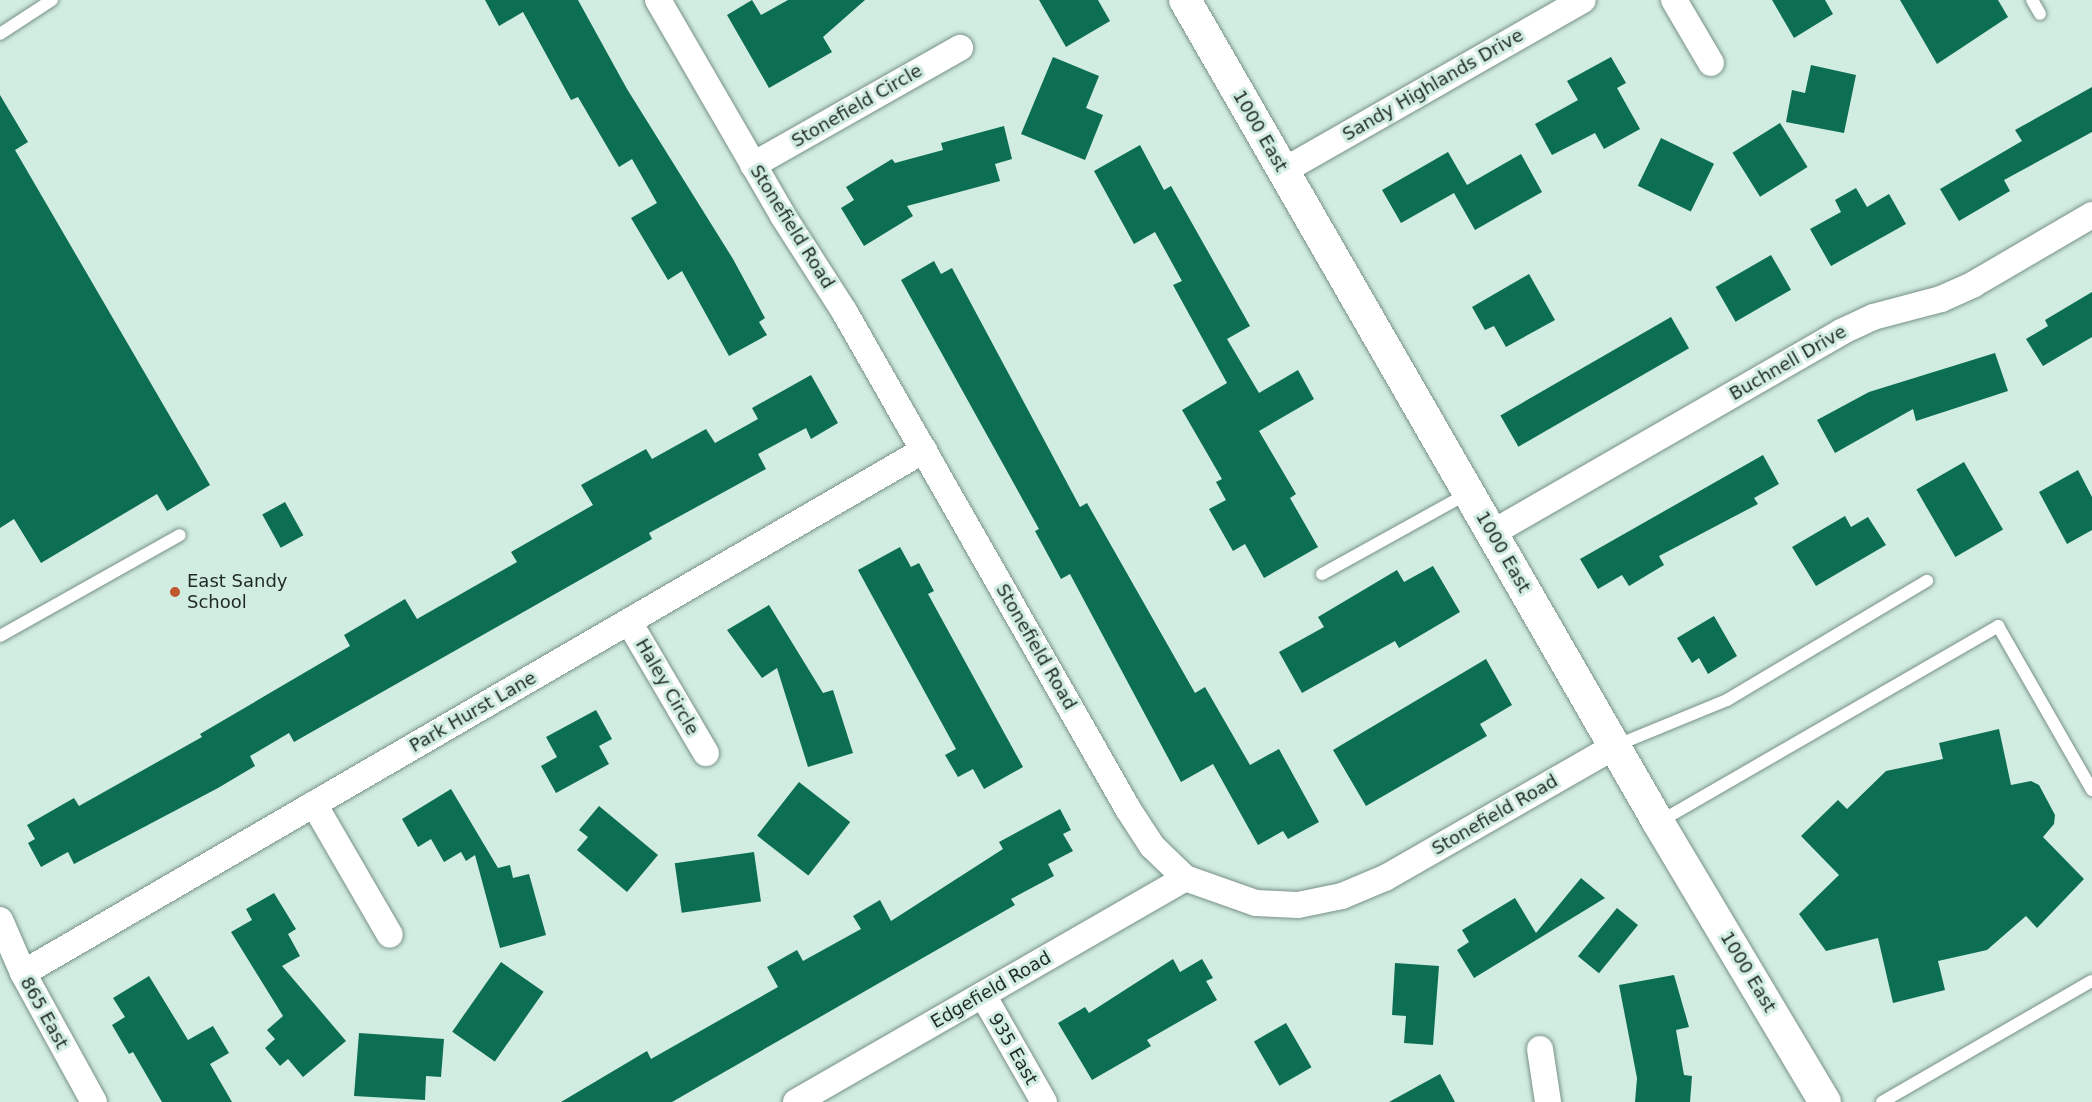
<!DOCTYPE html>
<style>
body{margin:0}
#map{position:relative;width:2092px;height:1102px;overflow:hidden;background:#d1ece0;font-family:"DejaVu Sans",sans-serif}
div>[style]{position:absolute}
.building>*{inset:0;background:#0c6e52;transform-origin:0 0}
.roads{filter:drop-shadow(0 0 2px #789186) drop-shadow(0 0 2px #789186)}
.service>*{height:12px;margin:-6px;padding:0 6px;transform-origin:6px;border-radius:6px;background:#fff}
.minor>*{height:26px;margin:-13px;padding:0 13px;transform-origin:13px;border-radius:13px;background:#fff}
.tertiary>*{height:32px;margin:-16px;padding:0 16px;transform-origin:16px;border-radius:16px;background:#fff}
.dots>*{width:16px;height:16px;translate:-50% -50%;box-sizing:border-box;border:3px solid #d1ece0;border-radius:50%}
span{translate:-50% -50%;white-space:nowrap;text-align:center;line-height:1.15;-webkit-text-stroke:6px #d1ece0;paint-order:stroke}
.street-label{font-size:18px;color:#1f2925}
.poi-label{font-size:18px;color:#1f2925}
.left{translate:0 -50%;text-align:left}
</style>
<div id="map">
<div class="building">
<i style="clip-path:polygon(485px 0,578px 0,627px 89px,733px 259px,765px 318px,759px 322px,767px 335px,729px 356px,682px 271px,668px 280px,631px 218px,657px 203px,632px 159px,619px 167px,578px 97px,571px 100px,523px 12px,499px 26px)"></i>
<i style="clip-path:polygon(752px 0,761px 15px,788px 0,865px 0,823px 37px,832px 52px,769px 88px,727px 15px)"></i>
<i style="clip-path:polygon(1039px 0,1098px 0,1110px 21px,1066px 47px)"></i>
<i style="clip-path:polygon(1772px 0,1825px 0,1833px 14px,1794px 38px)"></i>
<i style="clip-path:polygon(1900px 0,1998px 0,2008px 17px,1937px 64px)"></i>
<i style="clip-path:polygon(1053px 57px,1099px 76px,1086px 108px,1103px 115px,1085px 160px,1021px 134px)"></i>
<i style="clip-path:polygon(1611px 57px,1626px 83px,1617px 88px,1640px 129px,1604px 149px,1595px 133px,1552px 155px,1535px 124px,1578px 100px,1567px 81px)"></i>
<i style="clip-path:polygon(1811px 65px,1856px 75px,1844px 133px,1786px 122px,1792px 90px,1805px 93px)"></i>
<i style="clip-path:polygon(2092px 87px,2092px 132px,2004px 180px,2010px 191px,1959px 221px,1940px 189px,2022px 141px,2015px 130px)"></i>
<i style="clip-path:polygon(0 95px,28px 142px,15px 150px,210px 485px,167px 511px,157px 494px,41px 563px,14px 519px,0 528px)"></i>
<i style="left:1780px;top:123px;width:52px;height:56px;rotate:58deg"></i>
<i style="clip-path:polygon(1004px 126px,1012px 159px,995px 164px,1000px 181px,907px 206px,913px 216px,864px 246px,841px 208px,854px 200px,846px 187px,892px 159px,895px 163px,943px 150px,941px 143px)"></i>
<i style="left:1661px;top:138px;width:59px;height:53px;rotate:26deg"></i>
<i style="clip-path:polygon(1140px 145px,1164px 190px,1171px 186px,1250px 326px,1227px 339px,1259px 393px,1298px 370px,1314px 399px,1259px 431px,1296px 494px,1290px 498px,1318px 547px,1264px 578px,1245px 544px,1233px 551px,1209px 509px,1226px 500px,1216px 482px,1222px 479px,1182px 410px,1227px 383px,1173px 285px,1182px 281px,1155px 232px,1134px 244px,1094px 171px)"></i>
<i style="clip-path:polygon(1448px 152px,1467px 185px,1521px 154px,1542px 192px,1475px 230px,1454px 193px,1401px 223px,1382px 190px)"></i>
<i style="clip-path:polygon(1856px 188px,1867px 207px,1889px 194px,1906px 224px,1831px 266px,1810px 229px,1841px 212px,1835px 200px)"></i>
<i style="left:1771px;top:255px;width:40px;height:64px;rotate:60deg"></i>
<i style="clip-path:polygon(934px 261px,941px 274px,952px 268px,1080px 507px,1087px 503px,1195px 693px,1205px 687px,1250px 765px,1279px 749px,1319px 822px,1288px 839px,1283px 831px,1258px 845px,1213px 764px,1181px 782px,1070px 574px,1061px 579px,1035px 531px,1039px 529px,901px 280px)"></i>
<i style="clip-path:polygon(1529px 274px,1555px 320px,1506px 347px,1494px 326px,1485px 330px,1472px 307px)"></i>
<i style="clip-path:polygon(2092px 292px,2092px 337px,2043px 366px,2026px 339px,2048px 326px,2045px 320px)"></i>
<i style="left:1671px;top:317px;width:36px;height:197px;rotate:60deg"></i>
<i style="clip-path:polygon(1995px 353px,2008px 391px,1916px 421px,1913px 409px,1835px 453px,1817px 420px,1869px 392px)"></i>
<i style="clip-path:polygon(811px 375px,838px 423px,811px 439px,806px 428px,758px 454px,766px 469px,649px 533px,652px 539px,294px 742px,289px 733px,250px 756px,255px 766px,218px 788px,74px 864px,68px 852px,41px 867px,28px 843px,35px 839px,27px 825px,74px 798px,79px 806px,202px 737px,200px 734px,350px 646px,344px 635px,405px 599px,417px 619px,517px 562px,511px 552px,593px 505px,581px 485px,646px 449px,652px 459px,706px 429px,715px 443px,758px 419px,752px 408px)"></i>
<i style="clip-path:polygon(1763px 455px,1779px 484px,1754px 498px,1758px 504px,1659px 556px,1664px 565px,1629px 586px,1622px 575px,1598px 589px,1580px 559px)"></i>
<i style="left:1964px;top:462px;width:78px;height:55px;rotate:60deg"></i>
<i style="clip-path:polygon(2078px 470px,2092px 497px,2092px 530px,2067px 544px,2039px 492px)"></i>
<i style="left:285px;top:502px;width:38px;height:26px;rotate:61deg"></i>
<i style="clip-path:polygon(1845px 516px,1851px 527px,1868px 517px,1886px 545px,1816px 586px,1792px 547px)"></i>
<i style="clip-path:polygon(900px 547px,911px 567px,919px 563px,934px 591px,928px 594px,1023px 767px,984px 789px,973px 769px,958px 777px,945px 755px,956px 749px,858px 570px)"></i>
<i style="clip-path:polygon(1433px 566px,1460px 612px,1399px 648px,1395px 641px,1302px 693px,1279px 652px,1324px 627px,1318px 617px,1397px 570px,1404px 582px)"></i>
<i style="clip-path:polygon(769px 605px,823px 693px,833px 690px,853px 753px,808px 767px,777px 668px,762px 678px,727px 630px)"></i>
<i style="clip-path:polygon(1714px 616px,1737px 656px,1708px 674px,1699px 658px,1692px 663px,1677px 638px)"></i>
<i style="clip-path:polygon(1486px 659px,1512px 705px,1480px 724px,1487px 736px,1366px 806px,1333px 750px)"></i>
<i style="clip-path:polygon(596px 710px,612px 739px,599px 746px,609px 764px,556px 793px,541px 766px,557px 757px,546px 737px)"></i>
<i style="clip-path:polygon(1999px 729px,2011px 785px,2031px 781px,2039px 785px,2055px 815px,2054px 824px,2043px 837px,2084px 879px,2037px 928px,2026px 916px,1987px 950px,1938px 961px,1945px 990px,1893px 1003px,1878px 938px,1826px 951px,1799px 914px,1839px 875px,1801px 836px,1838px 800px,1847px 809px,1886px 771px,1943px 759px,1939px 743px)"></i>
<i style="left:799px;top:782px;width:65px;height:68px;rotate:38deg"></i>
<i style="clip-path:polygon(451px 789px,498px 868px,510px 865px,513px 878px,529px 874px,546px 935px,500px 948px,475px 855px,466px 861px,461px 852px,444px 862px,431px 839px,418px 847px,402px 819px)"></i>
<i style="clip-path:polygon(599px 806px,658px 855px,627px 892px,577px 850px,588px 837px,579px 830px)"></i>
<i style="clip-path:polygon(1060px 809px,1071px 830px,1063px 834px,1073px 851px,1048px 864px,1054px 876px,1011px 899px,1015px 905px,672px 1102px,561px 1102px,647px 1051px,651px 1059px,778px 987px,767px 967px,797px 950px,803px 961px,861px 929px,853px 916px,880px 900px,891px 921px,1003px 849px,999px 842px)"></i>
<i style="left:754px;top:852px;width:50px;height:80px;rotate:82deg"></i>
<i style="clip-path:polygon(1581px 878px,1605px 898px,1474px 978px,1457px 950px,1469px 942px,1462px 930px,1515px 898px,1536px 933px)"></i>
<i style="clip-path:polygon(274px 893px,296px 929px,288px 934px,300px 956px,282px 966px,346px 1041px,303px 1077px,288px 1059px,280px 1066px,265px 1048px,275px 1039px,267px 1030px,283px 1016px,231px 932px,252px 920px,246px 909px)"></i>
<i style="left:1617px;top:908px;width:27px;height:62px;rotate:39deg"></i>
<i style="clip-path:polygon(1173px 959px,1180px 972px,1202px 959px,1213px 978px,1206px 981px,1217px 1000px,1147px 1040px,1151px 1046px,1092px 1080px,1058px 1023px,1085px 1007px,1089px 1013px)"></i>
<i style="left:501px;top:962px;width:52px;height:85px;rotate:35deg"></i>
<i style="clip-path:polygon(1395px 963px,1439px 966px,1433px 1045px,1404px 1043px,1406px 1016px,1392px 1015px)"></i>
<i style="clip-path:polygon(1674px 975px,1689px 1027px,1676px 1030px,1684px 1075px,1692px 1076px,1690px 1102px,1635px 1102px,1637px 1078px,1619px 985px)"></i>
<i style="clip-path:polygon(149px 976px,188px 1040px,213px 1026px,229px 1053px,210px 1064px,232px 1102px,162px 1102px,133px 1052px,129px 1054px,112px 1025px,125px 1017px,113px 998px)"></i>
<i style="left:1286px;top:1023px;width:51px;height:37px;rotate:60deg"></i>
<i style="clip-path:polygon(359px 1033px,444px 1039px,441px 1077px,426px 1076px,425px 1100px,354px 1096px)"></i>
<i style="clip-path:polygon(1440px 1074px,1455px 1102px,1389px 1102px)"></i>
</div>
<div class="roads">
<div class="service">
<i style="left:2032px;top:0;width:16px;rotate:60deg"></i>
<i style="left:0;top:34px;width:62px;rotate:-33.2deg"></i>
<i style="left:1322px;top:574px;width:167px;rotate:-29deg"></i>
<i style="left:0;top:636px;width:206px;rotate:-29.3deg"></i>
<i style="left:1615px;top:746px;width:121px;rotate:-22.3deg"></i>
<i style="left:1727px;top:700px;width:233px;rotate:-30.8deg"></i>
<i style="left:1659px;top:822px;width:392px;rotate:-30deg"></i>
<i style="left:1998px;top:626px;width:189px;rotate:60.2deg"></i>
<i style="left:1882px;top:1102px;width:242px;rotate:-30deg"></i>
</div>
<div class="minor">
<i style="left:658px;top:0;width:250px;rotate:59.9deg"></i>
<i style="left:783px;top:216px;width:113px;rotate:57.3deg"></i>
<i style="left:844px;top:311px;width:573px;rotate:60.3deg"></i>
<i style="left:1128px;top:809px;width:44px;rotate:57deg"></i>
<i style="left:1152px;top:846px;width:46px;rotate:44.1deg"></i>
<i style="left:1185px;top:878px;width:75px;rotate:19.4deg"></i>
<i style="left:1256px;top:903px;width:42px;rotate:2.7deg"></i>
<i style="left:1298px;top:905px;width:45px;rotate:-11.6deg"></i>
<i style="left:1342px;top:896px;width:47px;rotate:-22.7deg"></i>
<i style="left:1385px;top:878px;width:264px;rotate:-29.8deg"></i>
<i style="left:1674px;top:0;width:73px;rotate:59.6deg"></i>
<i style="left:753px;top:165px;width:238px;rotate:-29.5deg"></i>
<i style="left:1283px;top:171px;width:345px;rotate:-29.7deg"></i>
<i style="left:1492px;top:533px;width:403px;rotate:-29.9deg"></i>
<i style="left:1841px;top:332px;width:35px;rotate:-25deg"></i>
<i style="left:1873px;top:317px;width:70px;rotate:-14.8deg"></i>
<i style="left:1941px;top:299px;width:36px;rotate:-24deg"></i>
<i style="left:1974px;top:284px;width:137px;rotate:-30.3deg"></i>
<i style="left:629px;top:622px;width:152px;rotate:59.6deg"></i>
<i style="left:314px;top:804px;width:151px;rotate:59.9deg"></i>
<i style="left:0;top:920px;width:58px;rotate:66.5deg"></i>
<i style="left:23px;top:973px;width:147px;rotate:61.2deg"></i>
<i style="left:23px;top:973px;width:1042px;rotate:-30.13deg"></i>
<i style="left:983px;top:995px;width:123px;rotate:60.3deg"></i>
<i style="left:1540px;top:1049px;width:54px;rotate:81.4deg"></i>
<i style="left:796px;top:1102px;width:449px;rotate:-29.9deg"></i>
</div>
<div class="tertiary">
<i style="left:1185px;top:0;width:948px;rotate:60.08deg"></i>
<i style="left:1658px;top:822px;width:326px;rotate:59.2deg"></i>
</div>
</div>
<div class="dots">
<i style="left:175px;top:592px;background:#bf582c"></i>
</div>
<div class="street-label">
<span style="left:1433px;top:85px;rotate:-30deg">Sandy Highlands Drive</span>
<span style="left:857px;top:106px;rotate:-30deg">Stonefield Circle</span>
<span style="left:1260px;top:131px;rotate:60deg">1000 East</span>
<span style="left:792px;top:227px;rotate:58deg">Stonefield Road</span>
<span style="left:1788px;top:363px;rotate:-30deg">Buchnell Drive</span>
<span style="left:1503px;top:552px;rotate:60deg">1000 East</span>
<span style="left:1036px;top:647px;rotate:60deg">Stonefield Road</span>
<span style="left:667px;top:687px;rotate:60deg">Haley Circle</span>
<span style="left:473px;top:712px;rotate:-30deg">Park Hurst Lane</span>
<span style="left:1495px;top:815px;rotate:-30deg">Stonefield Road</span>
<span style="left:1748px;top:972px;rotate:59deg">1000 East</span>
<span style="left:991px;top:990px;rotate:-30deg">Edgefield Road</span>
<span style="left:44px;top:1013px;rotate:61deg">865 East</span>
<span style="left:1013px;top:1049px;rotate:60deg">935 East</span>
</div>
<div class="poi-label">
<span class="left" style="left:187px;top:592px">East Sandy<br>School</span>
</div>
</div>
